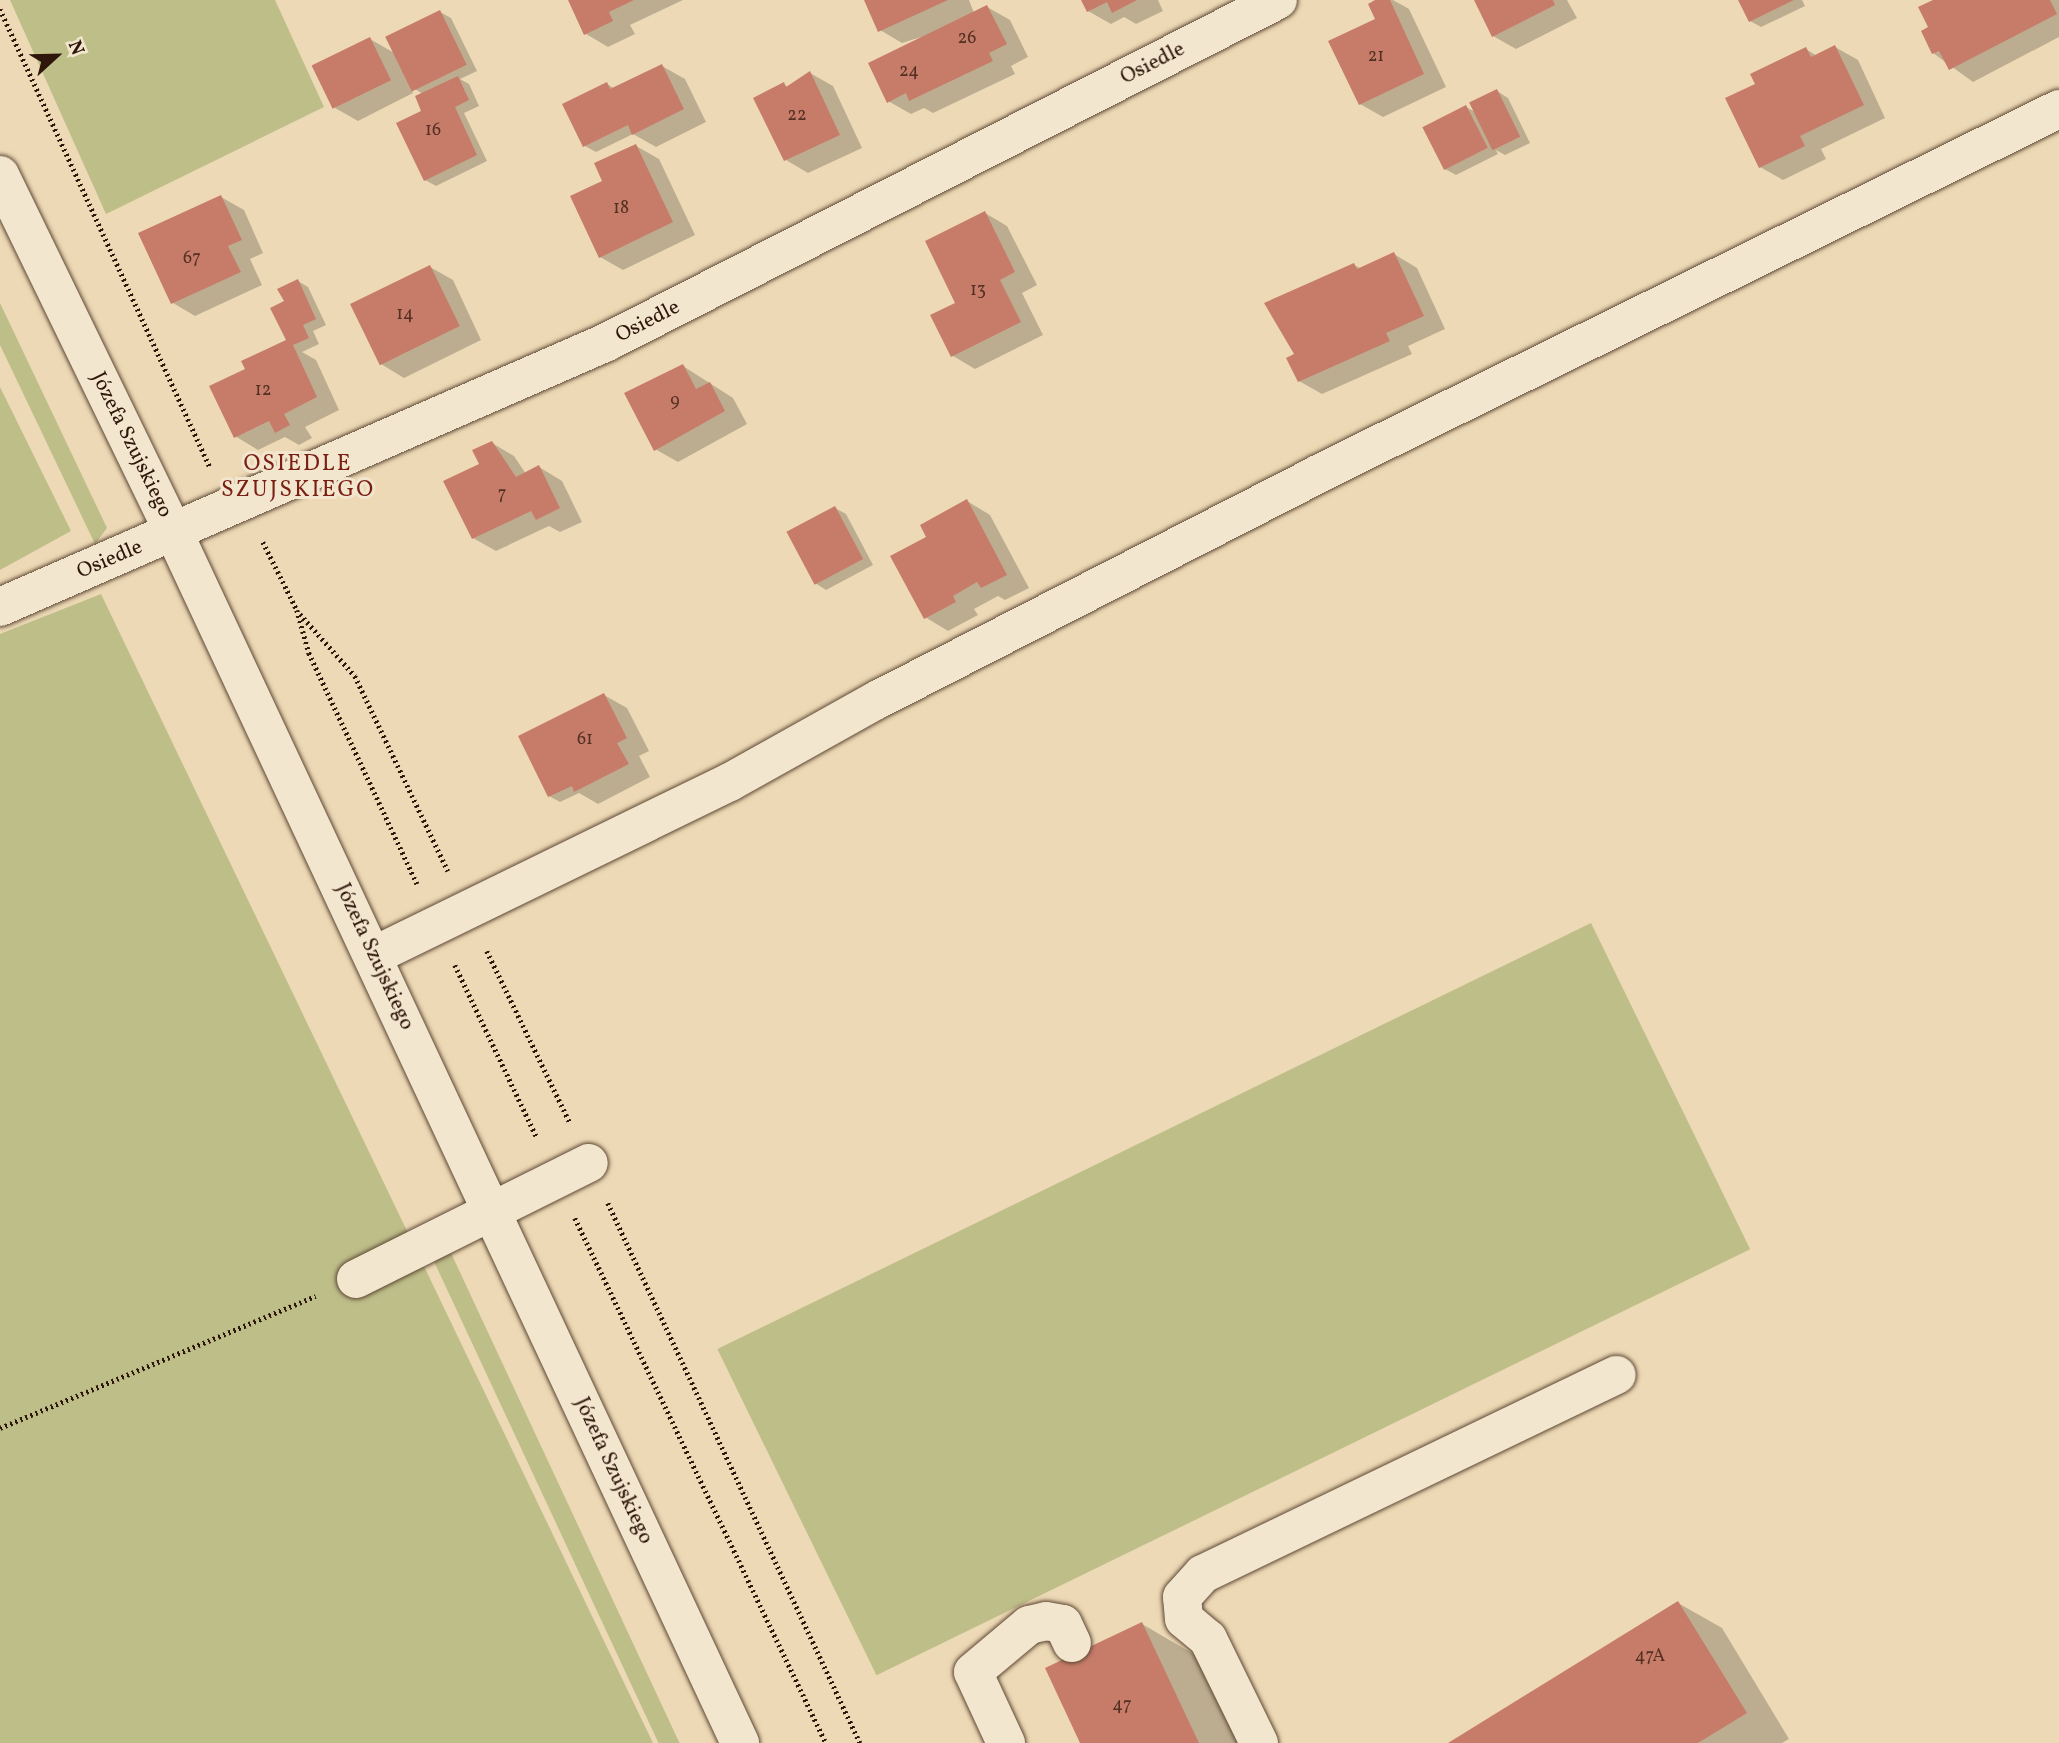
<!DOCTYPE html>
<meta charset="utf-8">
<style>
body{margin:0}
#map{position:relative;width:2059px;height:1743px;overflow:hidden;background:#edd9b5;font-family:Vollkorn,serif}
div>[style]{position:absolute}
.green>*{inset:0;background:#bebe89;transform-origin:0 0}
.shadow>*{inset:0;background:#0003}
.building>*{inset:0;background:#c77c6a;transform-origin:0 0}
.path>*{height:4.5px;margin-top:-2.25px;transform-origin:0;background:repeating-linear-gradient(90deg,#2e170a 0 2px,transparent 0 5.5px)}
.roads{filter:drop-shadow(0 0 2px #5e4835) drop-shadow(0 0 2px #5e4835)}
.minor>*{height:38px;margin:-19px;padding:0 19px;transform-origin:19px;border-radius:19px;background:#f3e6cf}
span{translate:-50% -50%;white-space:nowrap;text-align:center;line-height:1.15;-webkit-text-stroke:6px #f3e6cf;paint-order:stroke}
.number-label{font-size:18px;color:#543022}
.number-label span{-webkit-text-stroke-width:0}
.street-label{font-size:21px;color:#2e170a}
.neighbourhood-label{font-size:23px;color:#7a1f14;letter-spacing:2px}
.north{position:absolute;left:21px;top:21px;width:70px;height:70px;-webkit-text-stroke:5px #f3e6cf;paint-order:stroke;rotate:68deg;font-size:19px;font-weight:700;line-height:28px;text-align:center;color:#2e170a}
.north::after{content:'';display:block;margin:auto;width:24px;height:32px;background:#2e170a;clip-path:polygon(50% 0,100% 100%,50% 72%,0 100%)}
</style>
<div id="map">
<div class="green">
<i style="clip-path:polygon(10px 0,275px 0,324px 107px,106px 214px)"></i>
<i style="clip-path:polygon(0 303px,107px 528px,95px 544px,0 345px)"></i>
<i style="clip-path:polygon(0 387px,71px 531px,0 570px)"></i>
<i style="clip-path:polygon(101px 594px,653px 1743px,0 1743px,0 634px)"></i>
<i style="left:1591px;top:923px;width:363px;height:972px;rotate:64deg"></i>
<i style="left:451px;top:1253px;width:542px;height:19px;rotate:65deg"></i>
</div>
<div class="shadow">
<i style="clip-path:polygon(570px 0,683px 0,630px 25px,635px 34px,608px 47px,586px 34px)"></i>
<i style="clip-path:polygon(866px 0,969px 0,974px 13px,987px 7px,1010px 20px,1028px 57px,1011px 66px,1015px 74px,933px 113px,924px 108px,911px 114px,888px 101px,934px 33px,902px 43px,880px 30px)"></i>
<i style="clip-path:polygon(1083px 0,1158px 0,1163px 11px,1136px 24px,1124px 17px,1111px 24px,1088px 11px)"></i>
<i style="clip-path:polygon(1379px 0,1393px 0,1409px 9px,1446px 87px,1383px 117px,1360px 104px)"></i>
<i style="clip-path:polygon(1476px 0,1567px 0,1577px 18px,1516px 49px,1493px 36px)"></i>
<i style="clip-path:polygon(1740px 0,1802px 0,1805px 6px,1761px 27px,1750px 21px)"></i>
<i style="clip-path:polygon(1938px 0,2059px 0,2059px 37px,1973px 82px,1933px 53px)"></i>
<i style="clip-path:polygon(440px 12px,451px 18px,477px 71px,460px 79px,469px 84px,479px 106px,464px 113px,487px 161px,436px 186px,425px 180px,423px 94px,410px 86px,413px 93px,358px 121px,335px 108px,370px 39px,396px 54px)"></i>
<i style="clip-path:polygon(1835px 47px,1858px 60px,1885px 118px,1821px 149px,1826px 159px,1783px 180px,1760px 167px,1757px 85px,1806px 49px,1817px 56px)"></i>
<i style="clip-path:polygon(662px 66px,685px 79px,706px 122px,656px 147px,633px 134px,596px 152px,585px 146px,607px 84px,615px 89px)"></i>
<i style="clip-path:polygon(810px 73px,833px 86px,862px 148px,808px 173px,786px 160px,783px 84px,788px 87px)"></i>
<i style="clip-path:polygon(1497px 91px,1508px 98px,1530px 143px,1505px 155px,1496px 150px,1498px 154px,1456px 175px,1445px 169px,1466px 107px,1475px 112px)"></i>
<i style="clip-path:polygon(636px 146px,659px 159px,695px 235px,623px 270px,600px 257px,605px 182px)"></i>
<i style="clip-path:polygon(221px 197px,244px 210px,263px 253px,250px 259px,262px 285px,195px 316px,173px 303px)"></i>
<i style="clip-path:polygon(985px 213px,1007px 226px,1037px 285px,1022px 293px,1043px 335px,975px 369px,953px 356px,957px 303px)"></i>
<i style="clip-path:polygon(1394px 254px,1417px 268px,1445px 329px,1408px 346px,1412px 354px,1322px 394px,1299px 381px,1297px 355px,1354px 265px,1362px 269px)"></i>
<i style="clip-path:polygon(430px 267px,453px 280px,481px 340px,404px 378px,381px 364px)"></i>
<i style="clip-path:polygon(298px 281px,308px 287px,326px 325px,313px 331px,319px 344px,302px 352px,316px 360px,339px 410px,305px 427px,312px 438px,299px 445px,285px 437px,258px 450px,235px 436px,247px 369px,288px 340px,286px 302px)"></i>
<i style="clip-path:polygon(683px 366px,733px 398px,747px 424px,678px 462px,655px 449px)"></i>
<i style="clip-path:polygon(492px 443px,514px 456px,526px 474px,539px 467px,562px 481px,582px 522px,560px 532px,549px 526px,496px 551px,473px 538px,481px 465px)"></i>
<i style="clip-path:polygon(967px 501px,990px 515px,1029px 588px,1005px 600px,998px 596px,974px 609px,978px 615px,948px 631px,925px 617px)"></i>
<i style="clip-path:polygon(835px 508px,846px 514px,873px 565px,826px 590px,815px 583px,788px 533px)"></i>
<i style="clip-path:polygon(604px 695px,627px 708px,649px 751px,639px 756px,650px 777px,598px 804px,579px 793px,560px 802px,549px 796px)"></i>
<i style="clip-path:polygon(1678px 1603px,1722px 1628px,1789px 1739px,1782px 1743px,1451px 1743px)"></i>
<i style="clip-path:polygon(1142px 1624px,1202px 1659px,1241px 1743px,1082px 1743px)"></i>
</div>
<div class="building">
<i style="clip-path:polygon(568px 0,634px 0,609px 12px,613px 21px,584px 35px)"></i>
<i style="clip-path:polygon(864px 0,948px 0,878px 32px)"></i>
<i style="clip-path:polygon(1081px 0,1137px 0,1112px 13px,1107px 2px,1087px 12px)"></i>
<i style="clip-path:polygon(1375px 0,1390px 0,1424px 74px,1359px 105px,1328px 41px,1375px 19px,1368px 4px)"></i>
<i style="clip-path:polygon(1474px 0,1553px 0,1555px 5px,1492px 37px)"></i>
<i style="clip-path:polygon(1738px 0,1794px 0,1749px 22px)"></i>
<i style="clip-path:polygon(1933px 0,2050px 0,2057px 14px,1949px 70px,1939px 51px,1932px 54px,1921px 31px,1928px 27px,1918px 7px)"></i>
<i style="clip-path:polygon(987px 5px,1007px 44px,989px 53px,993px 61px,909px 101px,906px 93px,887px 103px,868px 63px)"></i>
<i style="left:440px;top:10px;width:61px;height:61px;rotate:64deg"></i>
<i style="left:370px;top:37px;width:48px;height:65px;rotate:64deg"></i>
<i style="clip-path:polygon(1835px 45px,1864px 105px,1800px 136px,1805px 146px,1759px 168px,1725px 98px,1755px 84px,1750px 74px,1806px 47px,1811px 57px)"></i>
<i style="clip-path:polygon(662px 64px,684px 109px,632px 135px,628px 125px,583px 147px,562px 104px,607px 82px,610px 89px)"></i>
<i style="clip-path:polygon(810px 71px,840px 135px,784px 161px,753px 98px,784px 82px,786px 87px)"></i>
<i style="clip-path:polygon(458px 76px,469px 100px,455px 107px,477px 155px,424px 181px,396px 123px,421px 111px,415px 96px)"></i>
<i style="left:1497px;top:89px;width:53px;height:31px;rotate:64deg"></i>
<i style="left:1466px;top:105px;width:48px;height:49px;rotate:63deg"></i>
<i style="clip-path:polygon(636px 144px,673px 222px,599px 258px,570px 196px,602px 181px,594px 163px)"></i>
<i style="clip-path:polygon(221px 195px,242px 240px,228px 246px,241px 272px,171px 304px,138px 233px)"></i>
<i style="clip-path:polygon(985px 211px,1015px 272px,1000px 280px,1021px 322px,951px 357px,930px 315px,955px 303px,925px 241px)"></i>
<i style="clip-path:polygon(1394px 252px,1424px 316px,1386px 333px,1390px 341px,1298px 382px,1286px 358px,1294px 354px,1264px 303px,1354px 263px,1357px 269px)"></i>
<i style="left:430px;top:265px;width:68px;height:89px;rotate:64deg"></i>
<i style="clip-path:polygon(298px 279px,316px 319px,303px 325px,309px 338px,293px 345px,317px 397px,284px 414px,290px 425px,275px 433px,269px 421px,234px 438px,209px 386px,245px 369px,241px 361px,286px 340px,270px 308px,284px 301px,277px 289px)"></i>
<i style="clip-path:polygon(683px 364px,696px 389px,710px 382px,725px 411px,654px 451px,624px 393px)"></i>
<i style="clip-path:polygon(492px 441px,516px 477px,539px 465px,560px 508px,536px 520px,531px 511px,472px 539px,443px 481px,479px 464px,472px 450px)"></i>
<i style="clip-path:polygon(967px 499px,1007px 575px,981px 588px,977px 582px,953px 596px,956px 602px,924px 619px,890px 556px,926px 537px,920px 525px)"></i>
<i style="left:835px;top:506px;width:60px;height:55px;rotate:62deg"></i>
<i style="clip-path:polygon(604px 693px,627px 738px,617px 743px,629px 764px,574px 792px,572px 786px,548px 797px,518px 736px)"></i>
<i style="clip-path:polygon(1678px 1601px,1747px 1713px,1698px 1743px,1448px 1743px)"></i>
<i style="clip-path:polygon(1142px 1622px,1199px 1743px,1080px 1743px,1045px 1668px)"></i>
</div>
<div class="path">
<i style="left:0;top:9px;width:504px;rotate:65.37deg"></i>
<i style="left:263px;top:542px;width:76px;rotate:63.4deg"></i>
<i style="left:297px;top:610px;width:45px;rotate:74.4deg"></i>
<i style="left:309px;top:653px;width:255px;rotate:64.9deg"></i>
<i style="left:300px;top:614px;width:83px;rotate:48.4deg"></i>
<i style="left:355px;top:676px;width:216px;rotate:64.5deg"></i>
<i style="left:487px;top:951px;width:191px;rotate:64.2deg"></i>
<i style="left:455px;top:965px;width:191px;rotate:64.6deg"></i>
<i style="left:608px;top:1203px;width:596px;rotate:64.98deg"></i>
<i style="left:575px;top:1218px;width:582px;rotate:64.45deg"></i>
<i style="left:0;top:1428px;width:342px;rotate:-22.7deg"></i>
</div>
<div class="roads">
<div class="minor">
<i style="left:0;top:175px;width:398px;rotate:64.1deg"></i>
<i style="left:174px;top:533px;width:1336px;rotate:64.93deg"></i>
<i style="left:0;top:607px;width:662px;rotate:-23.58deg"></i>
<i style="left:607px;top:342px;width:753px;rotate:-27.01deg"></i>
<i style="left:373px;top:956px;width:397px;rotate:-26deg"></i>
<i style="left:730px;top:782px;width:168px;rotate:-29.2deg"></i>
<i style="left:877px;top:700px;width:498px;rotate:-27.1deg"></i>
<i style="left:1320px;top:473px;width:824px;rotate:-26.22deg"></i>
<i style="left:356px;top:1279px;width:260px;rotate:-26.5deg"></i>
<i style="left:1006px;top:1743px;width:78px;rotate:-114.9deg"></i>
<i style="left:973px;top:1672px;width:73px;rotate:-40deg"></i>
<i style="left:1029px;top:1625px;width:17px;rotate:-13deg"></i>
<i style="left:1046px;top:1621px;width:17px;rotate:10deg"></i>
<i style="left:1063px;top:1624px;width:21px;rotate:65deg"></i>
<i style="left:1259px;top:1743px;width:116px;rotate:-116.1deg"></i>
<i style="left:1208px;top:1639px;width:31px;rotate:-140deg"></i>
<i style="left:1184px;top:1619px;width:22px;rotate:-95deg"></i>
<i style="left:1182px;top:1597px;width:31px;rotate:-48deg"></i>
<i style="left:1203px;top:1574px;width:459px;rotate:-25.7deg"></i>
</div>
</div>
<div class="number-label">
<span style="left:967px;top:39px">26</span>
<span style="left:1376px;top:57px">21</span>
<span style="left:909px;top:72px">24</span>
<span style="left:797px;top:116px">22</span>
<span style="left:433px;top:131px">16</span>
<span style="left:621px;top:209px">18</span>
<span style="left:192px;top:259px">67</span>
<span style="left:978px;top:291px">13</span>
<span style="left:405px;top:315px">14</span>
<span style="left:263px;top:391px">12</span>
<span style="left:675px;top:402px">9</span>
<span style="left:502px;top:495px">7</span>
<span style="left:585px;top:740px">61</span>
<span style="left:1650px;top:1657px">47A</span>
<span style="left:1122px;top:1706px">47</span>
</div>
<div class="street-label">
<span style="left:1153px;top:64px;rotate:-27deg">Osiedle</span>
<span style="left:648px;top:322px;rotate:-27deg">Osiedle</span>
<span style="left:131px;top:445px;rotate:64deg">Józefa Szujskiego</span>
<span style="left:110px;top:560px;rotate:-23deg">Osiedle</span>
<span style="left:374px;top:957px;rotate:65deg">Józefa Szujskiego</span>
<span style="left:613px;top:1471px;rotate:65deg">Józefa Szujskiego</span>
</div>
<div class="neighbourhood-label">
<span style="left:298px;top:477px">OSIEDLE<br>SZUJSKIEGO</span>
</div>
<div class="north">N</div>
</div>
